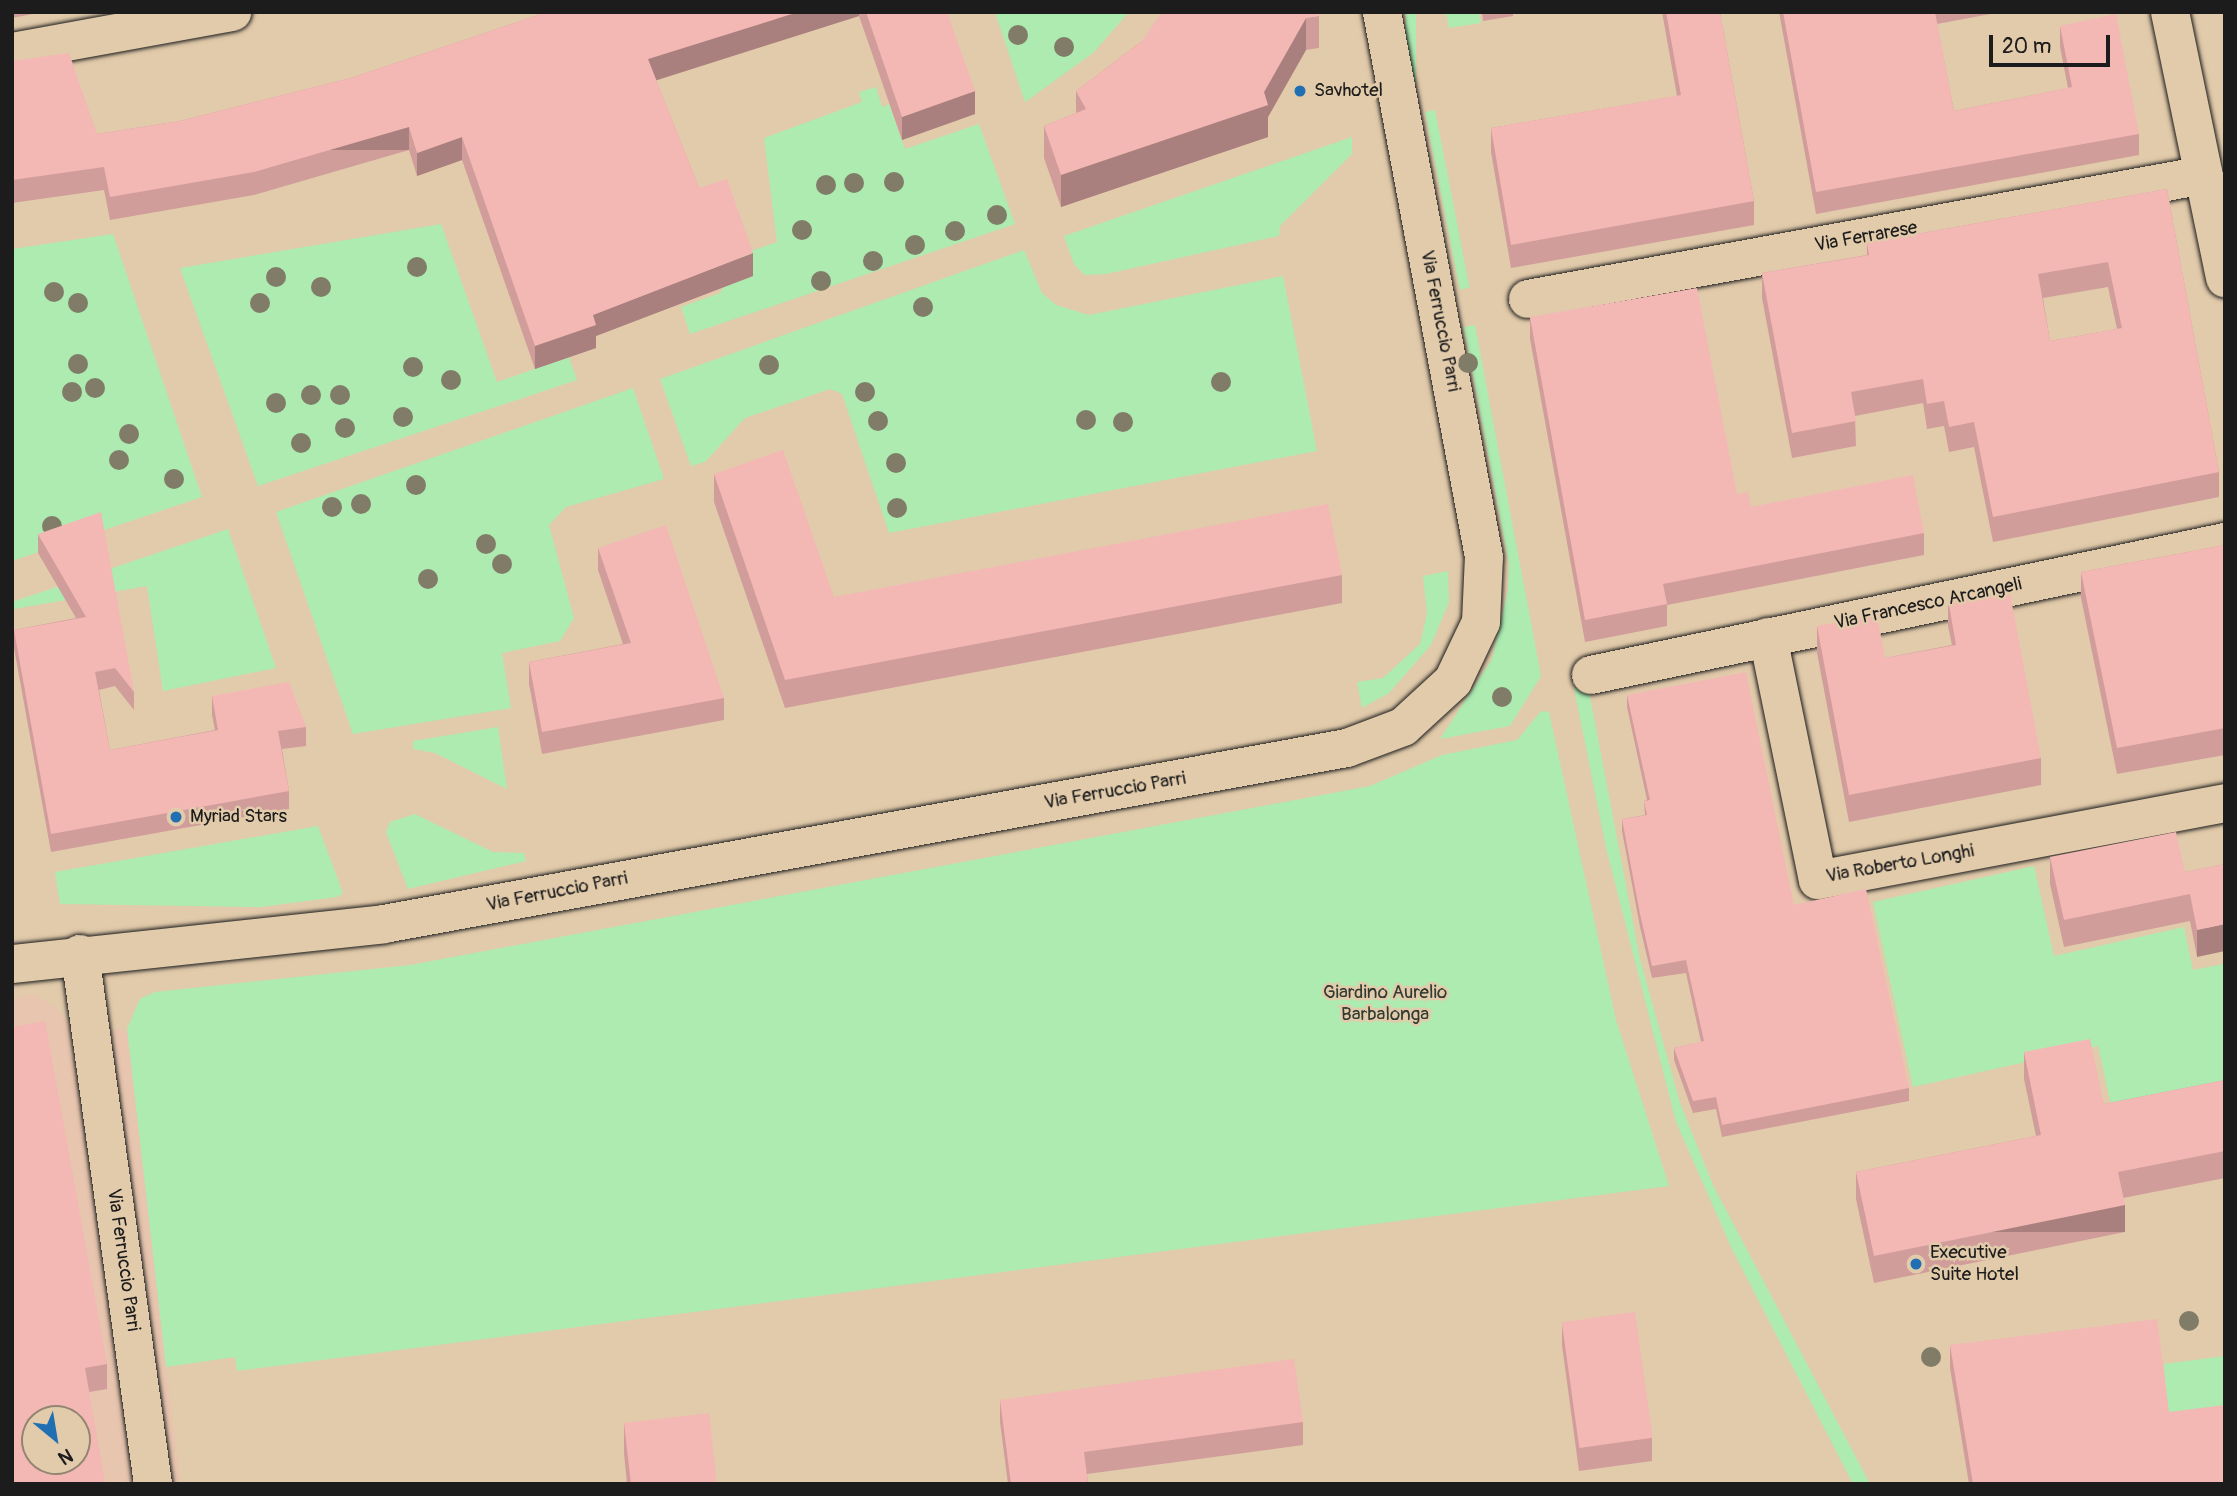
<!DOCTYPE html>
<style>
body{margin:0}
#map{position:relative;width:2237px;height:1496px;overflow:hidden;background:#e2cbab;font-family:Pangolin,sans-serif}
div>[style]{position:absolute}
.built>*{inset:0;background:#e7c5ae}
.green>*{inset:0;background:#adebb1;transform-origin:0 0}
.roads{filter:drop-shadow(0 0 2px #1c1c1c) drop-shadow(0 0 2px #1c1c1c)}
.minor>*{height:38px;margin:-19px;padding:0 19px;transform-origin:19px;border-radius:19px;background:#e2cbab}
.major>*{height:38px;margin:-19px;padding:0 19px;transform-origin:19px;border-radius:19px;background:#e2cbab}
.trees>*{width:20px;height:20px;margin:-10px;border-radius:50%;background:#817c68}
.wall>*{inset:0;background:#d19d9b}
.shaded-wall>*{inset:0;background:#aa807e;transform-origin:0 0}
.building>*{inset:0;background:#f3b7b4;transform-origin:0 0}
.dots>*{width:19px;height:19px;translate:-50% -50%;box-sizing:border-box;border:4px solid #e2cbab;border-radius:50%}
span{translate:-50% -50%;white-space:nowrap;text-align:center;line-height:1.15;-webkit-text-stroke:5px #e2cbab;paint-order:stroke}
.poi-label{font-size:19px;color:#1c1c1c}
.left{translate:0 -50%;text-align:left}
.street-label{font-size:19px;color:#1c1c1c}
.park-label{font-size:19px;color:#323b32}
.frame{position:absolute;inset:0;border:14px solid #1c1c1c;pointer-events:none}
.north{position:absolute;left:21px;top:1405px;width:70px;height:70px;box-sizing:border-box;background:#e2cbab;border:2px solid #938572;border-radius:50%;rotate:150deg;font-size:19px;font-weight:700;line-height:28px;text-align:center;color:#1c1c1c}
.north::after{content:'';display:block;margin:auto;width:24px;height:32px;background:#1f6fb2;clip-path:polygon(50% 0,100% 100%,50% 72%,0 100%)}
.scale{position:absolute;left:1989px;top:35px;width:121px;height:32px;box-sizing:border-box;border:4px solid #1c1c1c;border-top:0;padding-left:9px;font-size:21px;line-height:24px;white-space:nowrap;color:#1c1c1c;-webkit-text-stroke:5px #e2cbab;paint-order:stroke}
</style>
<div id="map">
<div class="built">
<i style="clip-path:polygon(evenodd,34px 994px,58px 1008px,74px 1033px,127px 1029px,181px 1484px,12px 1484px,12px 998px,34px 994px,35px 1419px,77px 1419px,77px 1461px,35px 1461px,35px 1419px)"></i>
</div>
<div class="green">
<i style="clip-path:polygon(995px 12px,1129px 12px,1093px 53px,1025px 102px)"></i>
<i style="left:1406px;top:12px;width:10px;height:71px"></i>
<i style="clip-path:polygon(1446px 12px,1479px 12px,1481px 23px,1449px 28px)"></i>
<i style="clip-path:polygon(876px 87px,882px 107px,889px 104px,905px 149px,979px 124px,1015px 224px,690px 334px,681px 307px,720px 293px,745px 253px,777px 242px,764px 138px,862px 102px,859px 92px)"></i>
<i style="left:1435px;top:110px;width:181px;height:10px;rotate:79deg"></i>
<i style="clip-path:polygon(1352px 137px,1352px 154px,1280px 226px,1279px 236px,1106px 274px,1085px 275px,1074px 264px,1064px 236px)"></i>
<i style="clip-path:polygon(441px 224px,497px 382px,569px 357px,577px 380px,258px 486px,180px 268px)"></i>
<i style="clip-path:polygon(113px 234px,202px 497px,12px 561px,12px 249px)"></i>
<i style="clip-path:polygon(1024px 250px,1042px 293px,1056px 305px,1089px 315px,1283px 276px,1317px 451px,889px 533px,842px 394px,830px 389px,745px 418px,705px 462px,691px 466px,660px 379px)"></i>
<i style="clip-path:polygon(1475px 325px,1541px 676px,1510px 726px,1440px 739px,1492px 659px,1508px 590px,1509px 564px,1464px 327px)"></i>
<i style="clip-path:polygon(633px 388px,664px 479px,566px 507px,549px 525px,574px 618px,560px 641px,502px 653px,511px 708px,353px 734px,276px 512px)"></i>
<i style="clip-path:polygon(228px 529px,276px 668px,163px 691px,147px 586px,14px 609px,12px 602px)"></i>
<i style="clip-path:polygon(1448px 571px,1449px 602px,1431px 645px,1389px 693px,1362px 708px,1357px 682px,1383px 678px,1420px 644px,1427px 613px,1423px 576px)"></i>
<i style="clip-path:polygon(1588px 686px,1640px 959px,1680px 1103px,1713px 1185px,1870px 1484px,1853px 1484px,1731px 1247px,1676px 1122px,1606px 848px,1574px 688px)"></i>
<i style="clip-path:polygon(1541px 711px,1549px 712px,1616px 1020px,1669px 1186px,237px 1371px,235px 1357px,166px 1367px,127px 1029px,140px 999px,155px 992px,410px 965px,1370px 786px,1442px 755px,1517px 740px)"></i>
<i style="clip-path:polygon(498px 727px,507px 789px,435px 753px,413px 749px,413px 741px)"></i>
<i style="clip-path:polygon(415px 814px,493px 852px,524px 853px,526px 861px,408px 889px,386px 832px,390px 822px)"></i>
<i style="clip-path:polygon(318px 826px,343px 893px,337px 897px,261px 907px,60px 904px,55px 872px)"></i>
<i style="clip-path:polygon(2034px 866px,2054px 956px,2184px 927px,2193px 970px,2223px 964px,2225px 1089px,2113px 1114px,2098px 1046px,1913px 1087px,1873px 902px)"></i>
<i style="clip-path:polygon(2225px 1356px,2225px 1424px,2170px 1431px,2164px 1364px)"></i>
</div>
<div class="roads">
<div class="minor">
<i style="left:12px;top:52px;width:224px;rotate:-10.3deg"></i>
<i style="left:1528px;top:299px;width:687px;rotate:-10.39deg"></i>
<i style="left:1768px;top:637px;width:248px;rotate:78.4deg"></i>
<i style="left:1818px;top:880px;width:414px;rotate:-10.7deg"></i>
<i style="left:1591px;top:675px;width:648px;rotate:-11.85deg"></i>
<i style="left:80px;top:954px;width:535px;rotate:82.16deg"></i>
<i style="left:12px;top:964px;width:374px;rotate:-6.1deg"></i>
<i style="left:384px;top:924px;width:979px;rotate:-10.36deg"></i>
<i style="left:1347px;top:748px;width:60px;rotate:-20.6deg"></i>
<i style="left:1403px;top:727px;width:68px;rotate:-42.6deg"></i>
<i style="left:1453px;top:681px;width:65px;rotate:-64.6deg"></i>
<i style="left:1481px;top:622px;width:65px;rotate:-87.4deg"></i>
<i style="left:1484px;top:557px;width:554px;rotate:-100.6deg"></i>
</div>
<div class="major">
<i style="left:2170px;top:12px;width:272px;rotate:78.3deg"></i>
</div>
</div>
<div class="trees">
<i style="left:1018px;top:35px"></i>
<i style="left:1064px;top:47px"></i>
<i style="left:894px;top:182px"></i>
<i style="left:854px;top:183px"></i>
<i style="left:826px;top:185px"></i>
<i style="left:997px;top:215px"></i>
<i style="left:802px;top:230px"></i>
<i style="left:955px;top:231px"></i>
<i style="left:915px;top:245px"></i>
<i style="left:873px;top:261px"></i>
<i style="left:417px;top:267px"></i>
<i style="left:276px;top:277px"></i>
<i style="left:821px;top:281px"></i>
<i style="left:321px;top:287px"></i>
<i style="left:54px;top:292px"></i>
<i style="left:78px;top:303px"></i>
<i style="left:260px;top:303px"></i>
<i style="left:923px;top:307px"></i>
<i style="left:1468px;top:363px"></i>
<i style="left:78px;top:364px"></i>
<i style="left:769px;top:365px"></i>
<i style="left:413px;top:367px"></i>
<i style="left:451px;top:380px"></i>
<i style="left:1221px;top:382px"></i>
<i style="left:95px;top:388px"></i>
<i style="left:72px;top:392px"></i>
<i style="left:865px;top:392px"></i>
<i style="left:311px;top:395px"></i>
<i style="left:340px;top:395px"></i>
<i style="left:276px;top:403px"></i>
<i style="left:403px;top:417px"></i>
<i style="left:1086px;top:420px"></i>
<i style="left:878px;top:421px"></i>
<i style="left:1123px;top:422px"></i>
<i style="left:345px;top:428px"></i>
<i style="left:129px;top:434px"></i>
<i style="left:301px;top:443px"></i>
<i style="left:119px;top:460px"></i>
<i style="left:896px;top:463px"></i>
<i style="left:174px;top:479px"></i>
<i style="left:416px;top:485px"></i>
<i style="left:361px;top:504px"></i>
<i style="left:332px;top:507px"></i>
<i style="left:897px;top:508px"></i>
<i style="left:52px;top:526px"></i>
<i style="left:486px;top:544px"></i>
<i style="left:502px;top:564px"></i>
<i style="left:428px;top:579px"></i>
<i style="left:1502px;top:697px"></i>
<i style="left:2189px;top:1321px"></i>
<i style="left:1931px;top:1357px"></i>
</div>
<div class="wall">
<i style="clip-path:polygon(12px 12px,43px 12px,12px 18px)"></i>
<i style="clip-path:polygon(547px 12px,947px 12px,975px 114px,902px 140px,859px 16px,656px 80px,699px 188px,753px 276px,596px 336px,596px 348px,535px 369px,462px 160px,417px 176px,409px 150px,254px 195px,110px 220px,104px 190px,12px 203px,12px 61px,97px 134px,180px 121px,351px 78px)"></i>
<i style="clip-path:polygon(1482px 12px,1513px 12px,1513px 16px,1483px 21px)"></i>
<i style="clip-path:polygon(1662px 12px,1720px 12px,1754px 201px,1754px 225px,1511px 268px,1491px 152px,1491px 128px,1677px 96px)"></i>
<i style="clip-path:polygon(1779px 12px,2001px 12px,1937px 24px,1954px 111px,2068px 88px,2060px 47px,2060px 26px,2139px 134px,2139px 155px,1816px 214px)"></i>
<i style="clip-path:polygon(1319px 16px,1319px 48px,1306px 50px,1268px 117px,1268px 137px,1061px 207px,1044px 158px,1044px 126px,1076px 113px,1076px 91px,1142px 41px)"></i>
<i style="clip-path:polygon(evenodd,2167px 189px,2219px 472px,2219px 497px,1993px 542px,1974px 447px,1949px 452px,1944px 426px,1927px 429px,1923px 403px,1855px 416px,1856px 446px,1792px 458px,1762px 298px,1762px 273px,1867px 255px,1867px 243px,2167px 189px,2108px 287px,2117px 329px,2050px 341px,2043px 298px,2108px 287px)"></i>
<i style="clip-path:polygon(1530px 317px,1751px 507px,1924px 533px,1924px 555px,1667px 605px,1667px 626px,1585px 642px,1530px 339px)"></i>
<i style="clip-path:polygon(714px 474px,834px 597px,1342px 575px,1342px 603px,785px 708px,714px 502px)"></i>
<i style="clip-path:polygon(38px 534px,134px 692px,134px 710px,115px 686px,99px 690px,110px 750px,215px 730px,212px 715px,212px 696px,306px 727px,306px 746px,282px 749px,289px 791px,289px 809px,51px 852px,14px 648px,14px 630px,76px 618px,38px 553px)"></i>
<i style="clip-path:polygon(2225px 545px,2225px 755px,2117px 774px,2081px 598px,2081px 572px)"></i>
<i style="clip-path:polygon(598px 548px,724px 698px,724px 720px,542px 754px,529px 684px,529px 662px,623px 644px,598px 570px)"></i>
<i style="clip-path:polygon(1948px 599px,2041px 758px,2041px 785px,1849px 822px,1817px 653px,1817px 626px,1885px 658px,1952px 645px,1948px 626px)"></i>
<i style="clip-path:polygon(1627px 695px,1794px 905px,1909px 1088px,1909px 1101px,1722px 1137px,1716px 1109px,1693px 1113px,1674px 1060px,1674px 1048px,1701px 1042px,1686px 973px,1652px 978px,1640px 927px,1622px 831px,1622px 819px,1645px 815px,1644px 801px,1647px 800px,1627px 707px)"></i>
<i style="clip-path:polygon(2050px 857px,2185px 872px,2225px 864px,2197px 957px,2190px 921px,2064px 947px,2050px 884px)"></i>
<i style="clip-path:polygon(12px 1027px,107px 1364px,107px 1389px,89px 1392px)"></i>
<i style="clip-path:polygon(2024px 1052px,2104px 1104px,2225px 1080px,2225px 1178px,2123px 1198px,2125px 1232px,1874px 1283px,1856px 1199px,1856px 1172px,2036px 1136px,2024px 1079px)"></i>
<i style="clip-path:polygon(1562px 1322px,1652px 1438px,1652px 1461px,1579px 1471px,1562px 1345px)"></i>
<i style="clip-path:polygon(1950px 1345px,2169px 1412px,2225px 1484px,1969px 1484px,1950px 1368px)"></i>
<i style="clip-path:polygon(1000px 1400px,1303px 1422px,1303px 1445px,1087px 1474px,1088px 1484px,1008px 1484px,1000px 1422px)"></i>
<i style="clip-path:polygon(624px 1423px,717px 1484px,627px 1484px,624px 1453px)"></i>
</div>
<div class="shaded-wall">
<i style="clip-path:polygon(798px 12px,859px 12px,859px 16px,648px 83px,648px 59px)"></i>
<i style="clip-path:polygon(1306px 18px,1306px 50px,1268px 117px,1268px 137px,1061px 207px,1061px 175px,1264px 92px)"></i>
<i style="clip-path:polygon(975px 91px,975px 114px,902px 140px,902px 117px)"></i>
<i style="left:409px;top:127px;width:23px;height:161px;rotate:90deg"></i>
<i style="clip-path:polygon(462px 137px,462px 160px,417px 176px,417px 153px)"></i>
<i style="clip-path:polygon(753px 253px,753px 276px,596px 336px,596px 348px,535px 369px,535px 346px,593px 315px)"></i>
<i style="clip-path:polygon(2225px 924px,2225px 951px,2197px 957px,2197px 930px)"></i>
<i style="left:2125px;top:1205px;width:27px;height:256px;rotate:90deg"></i>
</div>
<div class="building">
<i style="clip-path:polygon(547px 12px,798px 12px,648px 59px,699px 188px,727px 179px,753px 253px,593px 315px,596px 325px,535px 346px,462px 137px,417px 153px,409px 127px,254px 172px,110px 197px,104px 167px,12px 180px,12px 61px,69px 53px,97px 134px,180px 121px,351px 78px)"></i>
<i style="clip-path:polygon(866px 12px,947px 12px,975px 91px,902px 117px)"></i>
<i style="clip-path:polygon(1162px 12px,1318px 12px,1319px 16px,1306px 18px,1264px 92px,1268px 105px,1061px 175px,1044px 126px,1086px 109px,1076px 91px,1142px 41px)"></i>
<i style="clip-path:polygon(1666px 12px,1720px 12px,1754px 201px,1511px 245px,1491px 128px,1681px 95px)"></i>
<i style="clip-path:polygon(1783px 12px,1935px 12px,1954px 111px,2072px 87px,2060px 26px,2116px 14px,2139px 134px,1816px 192px)"></i>
<i style="clip-path:polygon(evenodd,2167px 189px,2219px 472px,1993px 517px,1974px 422px,1949px 427px,1944px 401px,1927px 404px,1923px 379px,1851px 392px,1856px 421px,1792px 433px,1762px 273px,1869px 255px,1867px 243px,2167px 189px,2108px 262px,2122px 328px,2050px 341px,2038px 274px,2108px 262px)"></i>
<i style="clip-path:polygon(1697px 288px,1737px 494px,1748px 492px,1751px 507px,1913px 475px,1924px 533px,1663px 584px,1667px 604px,1585px 620px,1530px 317px)"></i>
<i style="clip-path:polygon(783px 450px,834px 597px,1328px 504px,1342px 575px,785px 680px,714px 474px)"></i>
<i style="clip-path:polygon(101px 512px,134px 692px,115px 668px,95px 672px,110px 750px,218px 730px,212px 696px,289px 682px,306px 727px,278px 731px,289px 791px,51px 834px,14px 630px,86px 617px,38px 534px)"></i>
<i style="clip-path:polygon(666px 525px,724px 698px,542px 732px,529px 662px,631px 643px,598px 548px)"></i>
<i style="clip-path:polygon(2225px 545px,2225px 728px,2117px 748px,2081px 572px)"></i>
<i style="clip-path:polygon(2009px 588px,2041px 758px,1849px 795px,1817px 626px,1877px 615px,1885px 658px,1956px 645px,1948px 599px)"></i>
<i style="clip-path:polygon(1746px 672px,1794px 905px,1866px 889px,1909px 1088px,1722px 1125px,1716px 1097px,1693px 1101px,1674px 1048px,1704px 1041px,1686px 960px,1652px 966px,1640px 914px,1622px 819px,1647px 815px,1644px 801px,1650px 800px,1627px 695px)"></i>
<i style="clip-path:polygon(2176px 832px,2185px 872px,2225px 864px,2225px 924px,2197px 930px,2190px 894px,2064px 920px,2050px 857px)"></i>
<i style="clip-path:polygon(evenodd,45px 1021px,107px 1364px,85px 1368px,105px 1484px,12px 1484px,12px 1027px,45px 1021px,35px 1419px,77px 1419px,77px 1461px,35px 1461px,35px 1419px)"></i>
<i style="clip-path:polygon(2090px 1039px,2104px 1104px,2225px 1080px,2225px 1151px,2118px 1172px,2125px 1205px,1874px 1256px,1856px 1172px,2041px 1135px,2024px 1052px)"></i>
<i style="left:1635px;top:1312px;width:127px;height:74px;rotate:82deg"></i>
<i style="clip-path:polygon(2157px 1319px,2169px 1412px,2225px 1405px,2225px 1484px,1973px 1484px,1950px 1345px)"></i>
<i style="clip-path:polygon(1294px 1359px,1303px 1422px,1084px 1452px,1088px 1484px,1011px 1484px,1000px 1400px)"></i>
<i style="clip-path:polygon(709px 1413px,717px 1484px,631px 1484px,624px 1423px)"></i>
</div>
<div class="dots">
<i style="left:1300px;top:91px;background:#1f6fb2"></i>
<i style="left:176px;top:817px;background:#1f6fb2"></i>
<i style="left:1916px;top:1264px;background:#1f6fb2"></i>
</div>
<div class="poi-label">
<span class="left" style="left:1314px;top:91px">Savhotel</span>
<span class="left" style="left:190px;top:817px">Myriad Stars</span>
<span class="left" style="left:1930px;top:1264px">Executive<br>Suite Hotel</span>
</div>
<div class="street-label">
<span style="left:1866px;top:237px;rotate:-10deg">Via Ferrarese</span>
<span style="left:1440px;top:321px;rotate:79deg">Via Ferruccio Parri</span>
<span style="left:1928px;top:604px;rotate:-12deg">Via Francesco Arcangeli</span>
<span style="left:1115px;top:791px;rotate:-10deg">Via Ferruccio Parri</span>
<span style="left:1900px;top:864px;rotate:-10deg">Via Roberto Longhi</span>
<span style="left:557px;top:892px;rotate:-11deg">Via Ferruccio Parri</span>
<span style="left:123px;top:1260px;rotate:82deg">Via Ferruccio Parri</span>
</div>
<div class="park-label">
<span style="left:1385px;top:1004px">Giardino Aurelio<br>Barbalonga</span>
</div>
<div class="frame"></div>
<div class="north">N</div>
<div class="scale">20 m</div>
</div>
